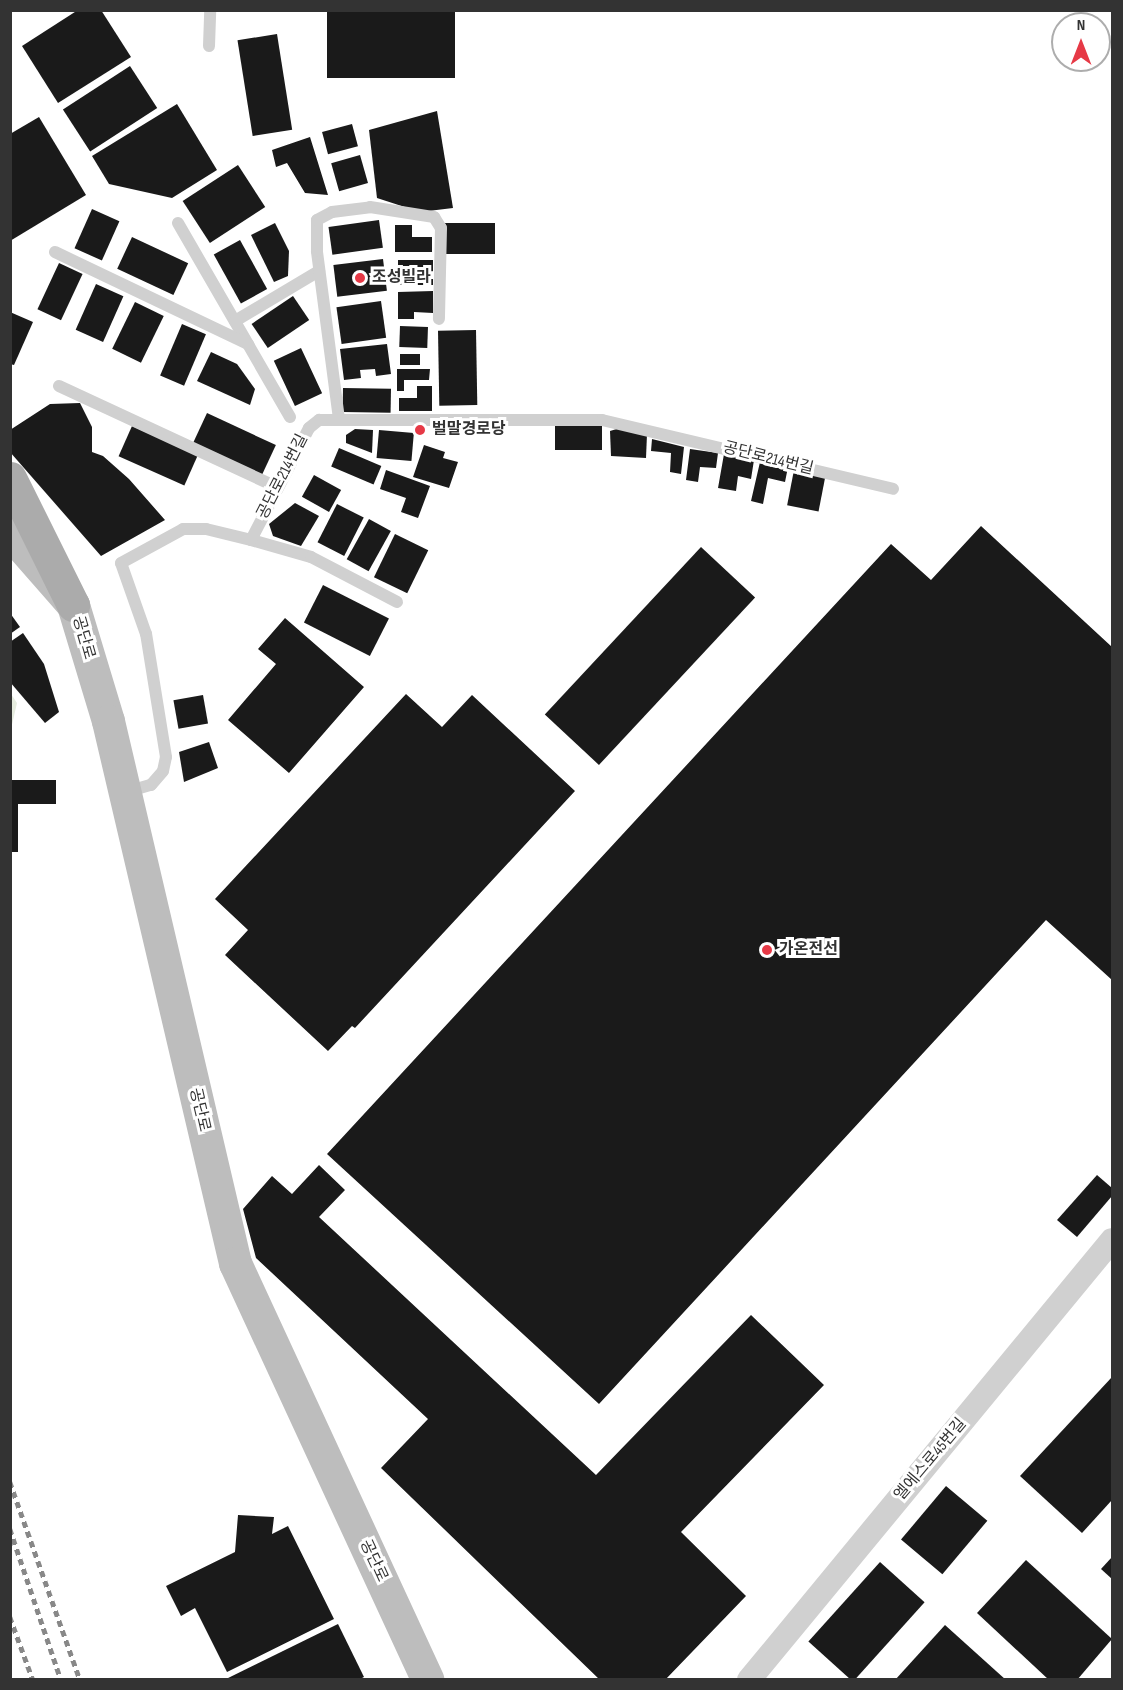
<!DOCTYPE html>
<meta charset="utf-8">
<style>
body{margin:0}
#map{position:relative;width:1123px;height:1690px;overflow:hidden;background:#fff;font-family:"Sofia Sans Condensed","Noto Sans KR",sans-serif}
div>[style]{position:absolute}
.green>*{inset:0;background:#e6ecdf}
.building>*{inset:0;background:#1a1a1a;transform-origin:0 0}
.lane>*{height:12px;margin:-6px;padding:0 6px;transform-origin:6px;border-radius:6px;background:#d0d0d0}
.street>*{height:24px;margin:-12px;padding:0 12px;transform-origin:12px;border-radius:12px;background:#d0d0d0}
.secondary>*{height:33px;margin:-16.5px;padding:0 16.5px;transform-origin:16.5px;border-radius:16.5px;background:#bdbdbd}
.primary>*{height:33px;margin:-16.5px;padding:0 16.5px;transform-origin:16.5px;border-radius:16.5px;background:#ababab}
.rail>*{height:4.5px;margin-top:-2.25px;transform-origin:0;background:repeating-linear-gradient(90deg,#888 0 6px,transparent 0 10.5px)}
.dots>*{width:16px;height:16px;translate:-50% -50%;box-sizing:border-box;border:3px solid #fff;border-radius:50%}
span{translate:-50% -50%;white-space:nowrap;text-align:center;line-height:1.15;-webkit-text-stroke:6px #fff;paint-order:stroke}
.poi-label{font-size:16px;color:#333;font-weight:700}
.left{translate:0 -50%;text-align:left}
.street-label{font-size:16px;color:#333}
.frame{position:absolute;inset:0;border:12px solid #333;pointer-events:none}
.north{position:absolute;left:1051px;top:12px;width:60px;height:60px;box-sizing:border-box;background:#fff;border:2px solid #adadad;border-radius:50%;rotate:0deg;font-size:16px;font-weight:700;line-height:24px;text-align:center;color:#333}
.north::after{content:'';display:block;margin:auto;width:21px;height:27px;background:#e63946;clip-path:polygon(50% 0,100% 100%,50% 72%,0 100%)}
</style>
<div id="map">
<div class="green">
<i style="clip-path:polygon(11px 694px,17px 703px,11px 729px,10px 729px)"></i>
</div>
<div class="building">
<i style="clip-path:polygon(78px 10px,101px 10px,131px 57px,58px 103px,22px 46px)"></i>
<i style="left:327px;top:10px;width:128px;height:68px"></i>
<i style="left:277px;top:34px;width:97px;height:40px;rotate:81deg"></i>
<i style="left:130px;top:66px;width:50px;height:80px;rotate:57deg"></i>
<i style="clip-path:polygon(177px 104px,217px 170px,172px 198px,109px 184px,92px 156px)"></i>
<i style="clip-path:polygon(437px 111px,453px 208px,420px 212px,377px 198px,369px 130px)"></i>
<i style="clip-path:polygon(39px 117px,86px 195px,10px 241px,10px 134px)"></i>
<i style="left:352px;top:124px;width:23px;height:31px;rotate:75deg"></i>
<i style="clip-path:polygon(310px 137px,328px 195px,305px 193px,287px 163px,276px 167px,272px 150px)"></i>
<i style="left:360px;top:155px;width:29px;height:30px;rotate:74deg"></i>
<i style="left:238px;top:165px;width:50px;height:66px;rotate:57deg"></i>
<i style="left:92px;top:209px;width:30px;height:43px;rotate:24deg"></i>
<i style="left:379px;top:220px;width:28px;height:51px;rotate:82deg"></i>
<i style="clip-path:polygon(275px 223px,289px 251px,288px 276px,274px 282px,251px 235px)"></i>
<i style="left:445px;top:223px;width:50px;height:31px"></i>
<i style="clip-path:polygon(395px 225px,412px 225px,412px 237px,432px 237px,432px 252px,395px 252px)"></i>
<i style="left:132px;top:237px;width:62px;height:35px;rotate:25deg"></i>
<i style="left:240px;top:240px;width:56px;height:30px;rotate:61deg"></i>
<i style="left:383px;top:259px;width:32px;height:50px;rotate:83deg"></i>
<i style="left:398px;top:260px;width:35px;height:25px"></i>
<i style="left:59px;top:263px;width:26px;height:51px;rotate:25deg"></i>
<i style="left:96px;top:284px;width:30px;height:50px;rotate:24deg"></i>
<i style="clip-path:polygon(433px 291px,433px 313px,414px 312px,414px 319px,398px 319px,398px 292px)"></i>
<i style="left:293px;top:296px;width:29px;height:50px;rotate:56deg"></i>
<i style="left:381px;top:301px;width:37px;height:45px;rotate:82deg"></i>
<i style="left:135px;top:302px;width:32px;height:52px;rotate:26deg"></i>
<i style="clip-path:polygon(10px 312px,33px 322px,14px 365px,10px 364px)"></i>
<i style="left:182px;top:324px;width:26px;height:56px;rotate:23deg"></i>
<i style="left:400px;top:326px;width:28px;height:21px;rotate:2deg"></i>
<i style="left:476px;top:330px;width:75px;height:38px;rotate:89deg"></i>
<i style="clip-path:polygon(387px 344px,391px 374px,376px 376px,375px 369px,360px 370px,361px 378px,344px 380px,340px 349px)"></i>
<i style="left:301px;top:348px;width:50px;height:30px;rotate:65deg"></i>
<i style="clip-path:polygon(211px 352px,237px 364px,255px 389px,250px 405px,197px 381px)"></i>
<i style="left:420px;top:354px;width:11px;height:20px;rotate:90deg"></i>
<i style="clip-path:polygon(397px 369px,430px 369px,429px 380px,404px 380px,404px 391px,397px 391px)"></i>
<i style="clip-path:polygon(417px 386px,432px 386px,432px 411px,399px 411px,399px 398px,417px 398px)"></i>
<i style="left:343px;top:388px;width:48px;height:24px;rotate:1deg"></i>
<i style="clip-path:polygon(80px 403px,92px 427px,92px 452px,103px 456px,129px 479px,165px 520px,101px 556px,10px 452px,10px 430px,50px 404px)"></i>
<i style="left:207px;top:413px;width:76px;height:33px;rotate:25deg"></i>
<i style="left:555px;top:425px;width:47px;height:25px"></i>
<i style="left:132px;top:426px;width:72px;height:33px;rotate:24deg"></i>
<i style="clip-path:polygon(620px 428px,647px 434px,646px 458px,611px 456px,610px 431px)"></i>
<i style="clip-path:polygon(355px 429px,373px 430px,372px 453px,346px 443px,346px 435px)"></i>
<i style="left:379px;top:430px;width:35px;height:28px;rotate:5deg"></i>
<i style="clip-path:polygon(652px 439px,684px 447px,681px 474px,670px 472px,671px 453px,651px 451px)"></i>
<i style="clip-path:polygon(424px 445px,445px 452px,443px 458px,458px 462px,449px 488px,413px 477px)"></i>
<i style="left:339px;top:448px;width:46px;height:20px;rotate:23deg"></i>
<i style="clip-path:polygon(690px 449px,718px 453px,716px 468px,700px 467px,698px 482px,686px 480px)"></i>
<i style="clip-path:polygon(724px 454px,754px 460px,751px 479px,738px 476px,736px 491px,718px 488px)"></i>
<i style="clip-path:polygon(760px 462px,788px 467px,785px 482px,768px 478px,763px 504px,751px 501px)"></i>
<i style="clip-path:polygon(386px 470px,430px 486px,418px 518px,401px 512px,406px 498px,380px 489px)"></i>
<i style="left:794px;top:470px;width:32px;height:36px;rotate:11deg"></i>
<i style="left:314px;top:475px;width:31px;height:25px;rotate:29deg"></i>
<i style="clip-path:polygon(295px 503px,319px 516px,301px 546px,273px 536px,269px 524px)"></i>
<i style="left:337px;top:504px;width:30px;height:43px;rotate:27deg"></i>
<i style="left:369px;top:519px;width:25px;height:46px;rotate:29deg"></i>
<i style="clip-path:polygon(981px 526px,1112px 647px,1112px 980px,1046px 920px,599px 1404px,327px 1154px,891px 544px,931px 580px)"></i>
<i style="left:395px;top:534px;width:37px;height:48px;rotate:26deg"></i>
<i style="left:701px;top:547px;width:74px;height:229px;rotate:43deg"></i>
<i style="left:323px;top:585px;width:74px;height:42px;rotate:27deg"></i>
<i style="clip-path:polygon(10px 613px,20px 627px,10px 634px)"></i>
<i style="clip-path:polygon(285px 618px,364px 687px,289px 773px,228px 720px,276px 664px,258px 649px)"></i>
<i style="clip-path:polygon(23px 633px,44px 664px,59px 712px,45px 723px,10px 682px,10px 642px)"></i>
<i style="clip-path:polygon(406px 694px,442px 727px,472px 695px,575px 791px,355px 1028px,352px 1026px,328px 1051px,225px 955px,248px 930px,215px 899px)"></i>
<i style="left:203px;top:695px;width:29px;height:30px;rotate:80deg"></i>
<i style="clip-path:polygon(209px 742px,218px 768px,184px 782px,179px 752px)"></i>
<i style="clip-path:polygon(10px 780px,56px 780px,56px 804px,18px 804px,18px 852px,10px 852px)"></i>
<i style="clip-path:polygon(319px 1165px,345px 1190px,319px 1217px,596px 1475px,751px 1315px,824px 1385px,681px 1532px,746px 1596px,665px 1680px,600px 1680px,381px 1468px,428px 1419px,256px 1258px,243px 1209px,272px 1176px,292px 1194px)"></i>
<i style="clip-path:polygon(1097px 1175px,1112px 1188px,1112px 1196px,1077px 1237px,1057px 1220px)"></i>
<i style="clip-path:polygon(1112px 1377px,1112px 1500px,1082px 1533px,1020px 1476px)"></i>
<i style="left:946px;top:1486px;width:54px;height:70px;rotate:40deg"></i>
<i style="clip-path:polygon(238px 1515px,274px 1517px,272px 1534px,288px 1526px,334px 1619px,227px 1672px,195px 1608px,181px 1616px,166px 1586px,235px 1552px)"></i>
<i style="clip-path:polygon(1112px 1557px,1112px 1579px,1101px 1569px)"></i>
<i style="clip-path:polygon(1026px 1560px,1112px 1639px,1077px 1680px,1049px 1680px,977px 1613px)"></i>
<i style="left:880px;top:1562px;width:60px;height:107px;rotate:42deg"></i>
<i style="clip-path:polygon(338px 1624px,364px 1677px,358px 1680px,224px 1680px)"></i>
<i style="clip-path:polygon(945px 1625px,1006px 1680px,895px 1680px)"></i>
</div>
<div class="lane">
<i style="left:209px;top:46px;width:36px;rotate:-88deg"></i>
<i style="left:178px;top:223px;width:224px;rotate:60deg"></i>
<i style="left:55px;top:252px;width:214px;rotate:25.5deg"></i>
<i style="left:235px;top:321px;width:98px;rotate:-30.8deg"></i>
<i style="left:59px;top:386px;width:240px;rotate:24.9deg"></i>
<i style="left:339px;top:419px;width:169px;rotate:-97.5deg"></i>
<i style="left:317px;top:251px;width:31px;rotate:-90deg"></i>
<i style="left:317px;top:220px;width:17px;rotate:-28deg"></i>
<i style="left:332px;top:212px;width:38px;rotate:-7deg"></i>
<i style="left:370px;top:207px;width:65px;rotate:8.9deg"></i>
<i style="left:434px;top:217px;width:13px;rotate:58deg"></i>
<i style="left:441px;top:228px;width:91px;rotate:91.3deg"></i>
<i style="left:251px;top:540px;width:62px;rotate:15.8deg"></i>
<i style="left:311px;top:557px;width:97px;rotate:27.6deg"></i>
<i style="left:126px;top:792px;width:26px;rotate:-16deg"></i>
<i style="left:151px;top:785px;width:18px;rotate:-49deg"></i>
<i style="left:163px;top:771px;width:14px;rotate:-78deg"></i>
<i style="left:166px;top:757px;width:125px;rotate:-99.2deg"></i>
<i style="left:146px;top:634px;width:75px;rotate:-109.4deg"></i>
<i style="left:121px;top:563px;width:71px;rotate:-28.7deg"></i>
<i style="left:183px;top:529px;width:23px"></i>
<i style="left:206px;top:529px;width:46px;rotate:13.7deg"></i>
<i style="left:251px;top:540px;width:126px;rotate:-62.6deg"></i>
<i style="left:309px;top:428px;width:13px;rotate:-39deg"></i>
<i style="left:319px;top:420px;width:283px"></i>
<i style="left:602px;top:420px;width:299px;rotate:13.3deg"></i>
</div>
<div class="street">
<i style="left:749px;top:1680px;width:570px;rotate:-50.48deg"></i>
</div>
<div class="secondary">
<i style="left:10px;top:533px;width:96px;rotate:48.8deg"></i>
<i style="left:73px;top:605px;width:121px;rotate:73.2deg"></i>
<i style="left:108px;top:721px;width:557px;rotate:76.81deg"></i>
<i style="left:235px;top:1263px;width:459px;rotate:65.2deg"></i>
</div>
<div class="primary">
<i style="left:10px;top:478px;width:142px;rotate:63.6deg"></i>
</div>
<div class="rail">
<i style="left:10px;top:1482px;width:210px;rotate:70.5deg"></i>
<i style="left:10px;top:1529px;width:159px;rotate:71.3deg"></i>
<i style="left:10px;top:1617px;width:67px;rotate:69.9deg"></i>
</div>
<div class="dots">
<i style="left:360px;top:278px;background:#e63946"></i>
<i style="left:420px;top:430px;background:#e63946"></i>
<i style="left:767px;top:950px;background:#e63946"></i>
</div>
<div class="poi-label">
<span class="left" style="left:372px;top:278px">조성빌라</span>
<span class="left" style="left:432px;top:430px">벌말경로당</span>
<span class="left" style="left:779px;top:950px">가온전선</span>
</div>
<div class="street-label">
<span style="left:768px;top:459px;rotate:14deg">공단로214번길</span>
<span style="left:283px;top:477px;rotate:-63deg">공단로214번길</span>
<span style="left:83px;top:638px;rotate:74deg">공단로</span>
<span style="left:199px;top:1110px;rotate:77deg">공단로</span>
<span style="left:931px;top:1460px;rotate:-50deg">엘에스로45번길</span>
<span style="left:373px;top:1561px;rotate:65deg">공단로</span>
</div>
<div class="frame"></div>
<div class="north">N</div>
</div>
